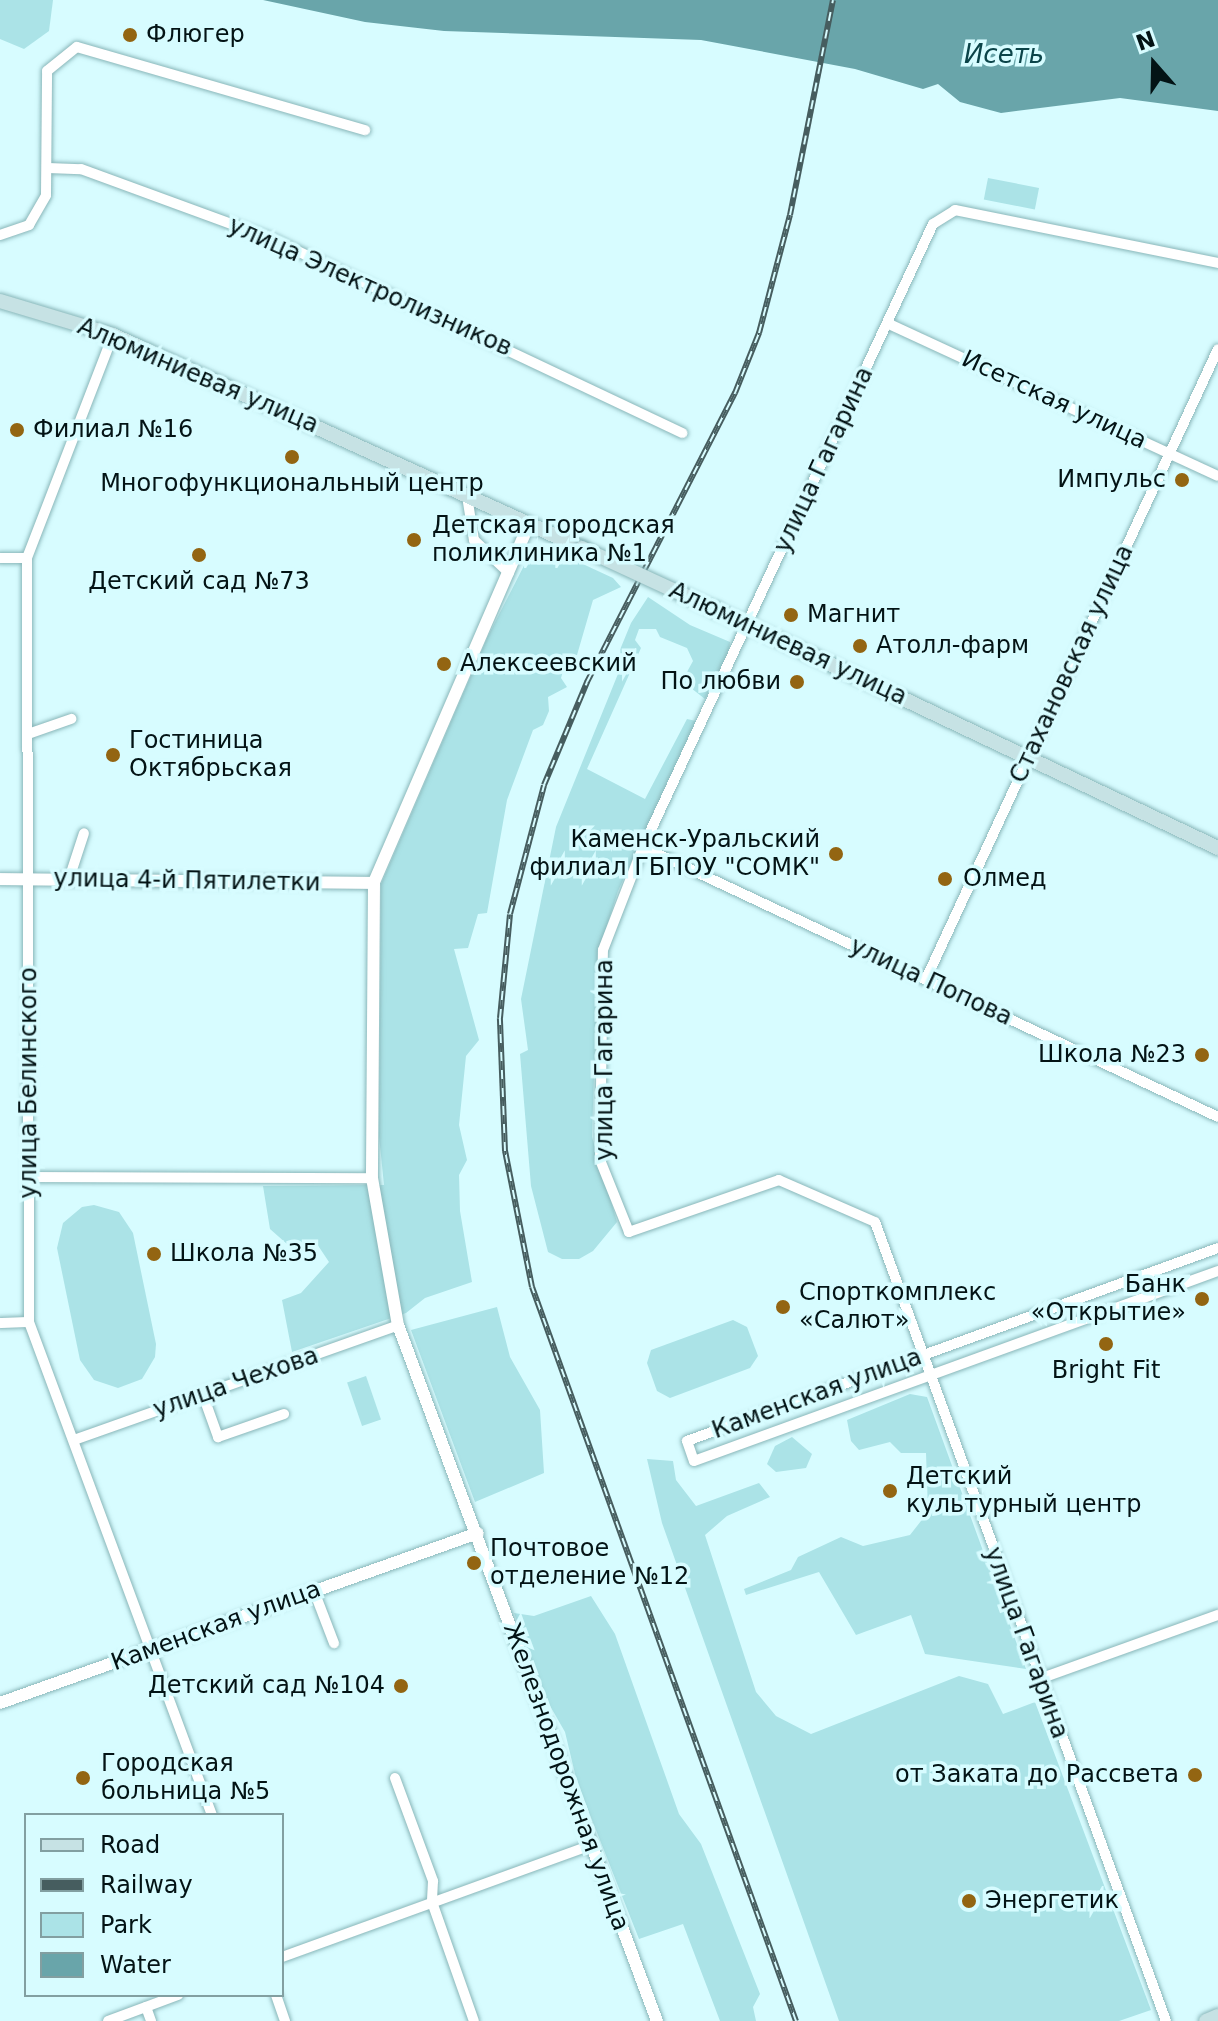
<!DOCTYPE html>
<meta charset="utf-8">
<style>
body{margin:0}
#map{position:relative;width:1218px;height:2021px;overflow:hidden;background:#d7fcff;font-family:"DejaVu Sans",sans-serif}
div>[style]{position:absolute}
.green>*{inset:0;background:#abe3e7;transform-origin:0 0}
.water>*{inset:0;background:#69a5aa}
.roads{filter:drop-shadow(0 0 2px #89b6b9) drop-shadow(0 0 2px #89b6b9)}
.minor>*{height:10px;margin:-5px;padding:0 5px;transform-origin:5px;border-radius:5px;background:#fff}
.tertiary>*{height:12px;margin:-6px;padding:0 6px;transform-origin:6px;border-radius:6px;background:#fff}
.secondary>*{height:14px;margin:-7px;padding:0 7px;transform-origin:7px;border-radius:7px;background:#c6e2e4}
.rail>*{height:6px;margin-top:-3px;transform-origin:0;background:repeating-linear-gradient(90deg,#d7fcff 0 9px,#465d5f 0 18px);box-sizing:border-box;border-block:2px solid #465d5f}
.bridges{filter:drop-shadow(0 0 2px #89b6b9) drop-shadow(0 0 2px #89b6b9)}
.secondary-bridge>*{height:14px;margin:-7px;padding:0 7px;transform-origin:7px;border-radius:7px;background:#c6e2e4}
.dots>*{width:22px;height:22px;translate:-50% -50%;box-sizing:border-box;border:4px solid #d7fcff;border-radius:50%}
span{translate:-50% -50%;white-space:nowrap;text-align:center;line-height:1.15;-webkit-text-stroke:7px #d7fcff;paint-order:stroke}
.poi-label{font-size:24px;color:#031315}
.left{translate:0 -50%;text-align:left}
.right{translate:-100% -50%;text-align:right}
.street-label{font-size:24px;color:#031315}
.water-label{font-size:26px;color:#0b4449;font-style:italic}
.legend{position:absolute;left:24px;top:1813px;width:260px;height:184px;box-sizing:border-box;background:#d7fcff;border:2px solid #829fa1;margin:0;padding:10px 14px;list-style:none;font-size:24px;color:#031315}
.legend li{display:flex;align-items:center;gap:16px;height:40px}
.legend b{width:40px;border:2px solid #829fa1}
.north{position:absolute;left:1114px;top:24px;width:80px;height:80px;-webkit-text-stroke:6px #d7fcff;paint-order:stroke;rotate:340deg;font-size:22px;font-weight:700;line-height:32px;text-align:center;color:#031315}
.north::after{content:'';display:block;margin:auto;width:28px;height:36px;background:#031315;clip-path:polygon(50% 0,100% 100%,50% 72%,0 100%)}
</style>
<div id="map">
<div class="green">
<i style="clip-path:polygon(0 0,53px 0,49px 31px,24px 49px,0 39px)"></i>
<i style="left:988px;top:178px;width:52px;height:22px;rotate:11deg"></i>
<i style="clip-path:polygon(533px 548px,559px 553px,613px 578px,621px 587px,593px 600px,577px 655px,567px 658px,561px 678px,567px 687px,548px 697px,549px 711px,543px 725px,533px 730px,507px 800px,487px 913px,478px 914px,468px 948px,454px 949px,479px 1040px,466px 1056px,459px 1125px,467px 1160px,459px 1175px,460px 1211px,472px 1282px,425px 1298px,406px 1313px,292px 1352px,282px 1300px,301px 1293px,329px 1262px,315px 1241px,287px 1244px,270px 1229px,263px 1186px,384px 1185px,379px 1136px,381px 884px,488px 636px)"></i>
<i style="clip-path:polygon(648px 597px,690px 625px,730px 642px,729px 652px,705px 699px,682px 681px,693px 661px,687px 648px,660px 637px,656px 629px,639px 629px,635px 640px,641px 648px,587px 769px,645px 799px,687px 719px,696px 721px,618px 891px,598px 954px,592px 1137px,617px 1222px,593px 1251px,579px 1259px,562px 1259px,548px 1252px,531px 1186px,520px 1054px,528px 1050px,521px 999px,556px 827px,622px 664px,617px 657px,631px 623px)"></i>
<i style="clip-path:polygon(94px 1205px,119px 1212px,133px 1233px,156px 1344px,155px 1357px,142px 1379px,118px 1388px,94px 1380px,80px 1360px,57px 1248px,63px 1223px,82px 1207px)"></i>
<i style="clip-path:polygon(497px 1307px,510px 1357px,540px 1410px,544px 1473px,475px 1502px,411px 1330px)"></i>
<i style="clip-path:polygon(733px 1320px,747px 1327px,758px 1356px,750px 1368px,670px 1398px,657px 1391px,647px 1363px,651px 1350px)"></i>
<i style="left:366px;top:1376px;width:46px;height:20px;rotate:71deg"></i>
<i style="clip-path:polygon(910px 1394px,927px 1397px,1026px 1669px,925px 1654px,911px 1615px,856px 1635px,819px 1572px,746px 1595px,744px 1589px,791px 1570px,798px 1557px,841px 1537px,863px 1546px,910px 1535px,928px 1512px,926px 1453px,901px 1453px,890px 1442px,859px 1450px,851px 1441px,847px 1420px)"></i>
<i style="clip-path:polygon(792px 1437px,812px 1454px,806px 1468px,776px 1472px,767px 1464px,775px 1446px)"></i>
<i style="clip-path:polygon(647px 1459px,673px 1461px,676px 1480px,696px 1506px,759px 1483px,770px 1497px,727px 1516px,705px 1535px,756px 1692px,776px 1716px,811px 1734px,959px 1676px,988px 1684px,1003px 1714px,1035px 1702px,1151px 2010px,1119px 2021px,839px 2021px,662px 1523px)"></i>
<i style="clip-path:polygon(591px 1596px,615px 1634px,679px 1814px,701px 1844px,760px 1994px,753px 2007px,756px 2021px,720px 2021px,683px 1924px,639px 1939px,577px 1782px,565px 1732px,545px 1697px,514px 1613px,534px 1616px)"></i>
</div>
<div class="water">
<i style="clip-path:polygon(263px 0,1218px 0,1218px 111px,1120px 98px,1001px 113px,960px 102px,938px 84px,923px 89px,855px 69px,701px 40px,444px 31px,365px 22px)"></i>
</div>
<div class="roads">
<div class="minor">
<i style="left:48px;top:168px;width:33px;rotate:2deg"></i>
<i style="left:81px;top:169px;width:203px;rotate:20.1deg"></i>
<i style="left:272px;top:239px;width:454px;rotate:25.3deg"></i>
<i style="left:0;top:235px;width:31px;rotate:-19deg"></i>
<i style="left:29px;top:225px;width:34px;rotate:-60deg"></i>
<i style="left:46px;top:195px;width:124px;rotate:-89.5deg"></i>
<i style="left:47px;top:71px;width:38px;rotate:-39deg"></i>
<i style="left:77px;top:47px;width:300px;rotate:16.1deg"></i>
<i style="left:889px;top:324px;width:362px;rotate:24.8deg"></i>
<i style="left:113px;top:335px;width:239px;rotate:111.1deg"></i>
<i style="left:27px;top:558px;width:764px;rotate:89.85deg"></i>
<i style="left:29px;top:1322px;width:526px;rotate:69.64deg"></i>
<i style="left:467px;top:496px;width:45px;rotate:81deg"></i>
<i style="left:474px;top:540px;width:48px;rotate:43.3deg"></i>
<i style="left:0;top:558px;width:27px"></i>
<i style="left:28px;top:734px;width:46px;rotate:-19.2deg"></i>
<i style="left:643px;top:847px;width:635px;rotate:25.15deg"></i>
<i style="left:69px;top:879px;width:48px;rotate:-71.9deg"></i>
<i style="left:926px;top:979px;width:694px;rotate:-65.13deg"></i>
<i style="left:29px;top:1177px;width:343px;rotate:0.2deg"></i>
<i style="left:1218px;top:1248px;width:565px;rotate:160.03deg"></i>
<i style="left:687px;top:1441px;width:21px;rotate:71deg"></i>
<i style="left:694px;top:1461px;width:557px;rotate:-19.93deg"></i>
<i style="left:0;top:1323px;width:29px;rotate:-2deg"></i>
<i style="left:203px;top:1395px;width:45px;rotate:70.3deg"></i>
<i style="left:218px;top:1437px;width:70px;rotate:-19.2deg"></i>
<i style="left:74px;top:1440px;width:344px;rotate:-19.5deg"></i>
<i style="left:314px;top:1591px;width:56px;rotate:69deg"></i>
<i style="left:1039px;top:1679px;width:190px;rotate:-19.7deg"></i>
<i style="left:395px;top:1778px;width:110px;rotate:69.7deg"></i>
<i style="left:433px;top:1881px;width:21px;rotate:93deg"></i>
<i style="left:432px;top:1902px;width:126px;rotate:70.6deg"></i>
<i style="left:282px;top:1957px;width:326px;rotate:-19.9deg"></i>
<i style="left:276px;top:1995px;width:28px;rotate:71deg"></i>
<i style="left:146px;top:2007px;width:15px;rotate:70deg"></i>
<i style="left:108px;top:2021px;width:75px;rotate:-20.4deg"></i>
<i style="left:1166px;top:2021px;width:850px;rotate:-110.01deg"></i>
<i style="left:875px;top:1222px;width:105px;rotate:-156.4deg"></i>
<i style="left:779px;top:1180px;width:159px;rotate:160.9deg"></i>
<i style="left:629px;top:1232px;width:78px;rotate:-111.9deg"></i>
<i style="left:600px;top:1160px;width:210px;rotate:-89.2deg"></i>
<i style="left:603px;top:950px;width:110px;rotate:-68.8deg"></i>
<i style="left:643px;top:847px;width:687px;rotate:-65.04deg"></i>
<i style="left:933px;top:224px;width:26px;rotate:-32deg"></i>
<i style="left:955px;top:210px;width:268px;rotate:11.4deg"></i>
</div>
<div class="tertiary">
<i style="left:529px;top:524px;width:391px;rotate:113.4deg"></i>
<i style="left:374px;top:883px;width:295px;rotate:90.4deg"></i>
<i style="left:372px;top:1178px;width:149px;rotate:80deg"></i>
<i style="left:398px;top:1325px;width:743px;rotate:69.59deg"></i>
<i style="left:0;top:879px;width:374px;rotate:0.6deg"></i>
<i style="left:0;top:1703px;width:507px;rotate:-19.58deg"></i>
</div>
<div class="secondary">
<i style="left:0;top:301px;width:118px;rotate:16.7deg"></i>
<i style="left:113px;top:335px;width:515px;rotate:24.43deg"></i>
<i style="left:716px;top:610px;width:556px;rotate:25.37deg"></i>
<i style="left:1206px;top:2021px;width:13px;rotate:-23deg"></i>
</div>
</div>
<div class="rail">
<i style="left:796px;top:2021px;width:780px;rotate:-109.78deg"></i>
<i style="left:532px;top:1287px;width:139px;rotate:-101.2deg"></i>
<i style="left:505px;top:1151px;width:133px;rotate:-92.2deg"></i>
<i style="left:500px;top:1018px;width:104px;rotate:-84.5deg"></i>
<i style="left:510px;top:914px;width:133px;rotate:-75.2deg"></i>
<i style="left:544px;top:785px;width:112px;rotate:-67.3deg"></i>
<i style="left:587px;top:682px;width:325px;rotate:-62.9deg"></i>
<i style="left:735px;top:393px;width:65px;rotate:-68.2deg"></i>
<i style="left:759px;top:333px;width:122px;rotate:-75.3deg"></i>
<i style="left:790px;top:215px;width:219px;rotate:-78.7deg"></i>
</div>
<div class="bridges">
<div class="secondary-bridge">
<i style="left:582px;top:548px;width:148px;rotate:24.8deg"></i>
</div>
</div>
<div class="dots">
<i style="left:130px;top:35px;background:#936512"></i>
<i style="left:17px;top:430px;background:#936512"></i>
<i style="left:292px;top:457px;background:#936512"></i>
<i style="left:1182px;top:480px;background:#936512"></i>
<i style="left:414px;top:540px;background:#936512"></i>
<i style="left:199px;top:555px;background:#936512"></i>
<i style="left:791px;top:615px;background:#936512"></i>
<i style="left:860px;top:646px;background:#936512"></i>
<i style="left:444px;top:664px;background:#936512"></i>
<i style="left:797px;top:682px;background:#936512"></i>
<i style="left:113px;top:755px;background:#936512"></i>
<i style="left:836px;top:854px;background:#936512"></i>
<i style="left:945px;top:879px;background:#936512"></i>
<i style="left:1202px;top:1055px;background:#936512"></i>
<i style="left:154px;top:1254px;background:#936512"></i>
<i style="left:1202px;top:1299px;background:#936512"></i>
<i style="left:783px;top:1307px;background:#936512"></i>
<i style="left:1106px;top:1344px;background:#936512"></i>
<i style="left:890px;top:1491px;background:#936512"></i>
<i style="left:474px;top:1563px;background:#936512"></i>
<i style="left:401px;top:1686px;background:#936512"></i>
<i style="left:1195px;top:1775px;background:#936512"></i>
<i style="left:83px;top:1778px;background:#936512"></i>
<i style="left:969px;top:1901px;background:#936512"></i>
</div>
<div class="poi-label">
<span class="left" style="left:146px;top:35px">Флюгер</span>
<span class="left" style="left:33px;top:430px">Филиал №16</span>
<span class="right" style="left:1166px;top:480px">Импульс</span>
<span style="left:292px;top:484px">Многофункциональный центр</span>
<span class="left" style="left:432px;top:540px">Детская городская<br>поликлиника №1</span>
<span style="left:199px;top:582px">Детский сад №73</span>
<span class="left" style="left:807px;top:615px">Магнит</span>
<span class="left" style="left:876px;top:646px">Атолл-фарм</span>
<span class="left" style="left:460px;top:664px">Алексеевский</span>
<span class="right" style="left:781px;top:682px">По любви</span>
<span class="left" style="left:129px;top:755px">Гостиница<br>Октябрьская</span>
<span class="right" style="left:820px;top:854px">Каменск-Уральский<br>филиал ГБПОУ "СОМК"</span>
<span class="left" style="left:963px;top:879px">Олмед</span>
<span class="right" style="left:1186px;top:1055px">Школа №23</span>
<span class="left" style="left:170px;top:1254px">Школа №35</span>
<span class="right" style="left:1186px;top:1299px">Банк<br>«Открытие»</span>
<span class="left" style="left:799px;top:1307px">Спорткомплекс<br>«Салют»</span>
<span style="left:1106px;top:1371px">Bright Fit</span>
<span class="left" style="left:906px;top:1491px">Детский<br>культурный центр</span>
<span class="left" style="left:490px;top:1563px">Почтовое<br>отделение №12</span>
<span class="right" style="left:385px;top:1686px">Детский сад №104</span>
<span class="left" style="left:101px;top:1778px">Городская<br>больница №5</span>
<span class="right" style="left:1179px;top:1775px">от Заката до Рассвета</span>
<span class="left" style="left:985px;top:1901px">Энергетик</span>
</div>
<div class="street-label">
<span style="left:370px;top:287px;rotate:24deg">улица Электролизников</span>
<span style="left:198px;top:376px;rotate:23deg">Алюминиевая улица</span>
<span style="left:1054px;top:400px;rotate:25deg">Исетская улица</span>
<span style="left:824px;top:460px;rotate:-65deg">улица Гагарина</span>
<span style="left:788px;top:644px;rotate:25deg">Алюминиевая улица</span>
<span style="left:1072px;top:664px;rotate:-65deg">Стахановская улица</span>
<span style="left:187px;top:881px;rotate:1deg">улица 4-й Пятилетки</span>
<span style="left:931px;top:982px;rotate:25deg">улица Попова</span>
<span style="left:605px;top:1060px;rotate:-90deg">улица Гагарина</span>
<span style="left:29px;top:1083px;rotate:-90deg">улица Белинского</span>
<span style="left:236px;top:1383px;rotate:-19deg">улица Чехова</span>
<span style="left:817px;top:1394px;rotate:-20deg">Каменская улица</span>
<span style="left:216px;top:1626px;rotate:-20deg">Каменская улица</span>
<span style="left:1026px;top:1643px;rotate:70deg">улица Гагарина</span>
<span style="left:566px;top:1777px;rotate:70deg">Железнодорожная улица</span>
</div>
<div class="water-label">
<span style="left:1004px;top:55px">Исеть</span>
</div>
<ul class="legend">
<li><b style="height:10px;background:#c6e2e4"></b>Road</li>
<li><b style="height:10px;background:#465d5f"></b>Railway</li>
<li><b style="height:22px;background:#abe3e7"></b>Park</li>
<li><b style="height:22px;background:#69a5aa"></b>Water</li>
</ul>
<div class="north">N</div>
</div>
